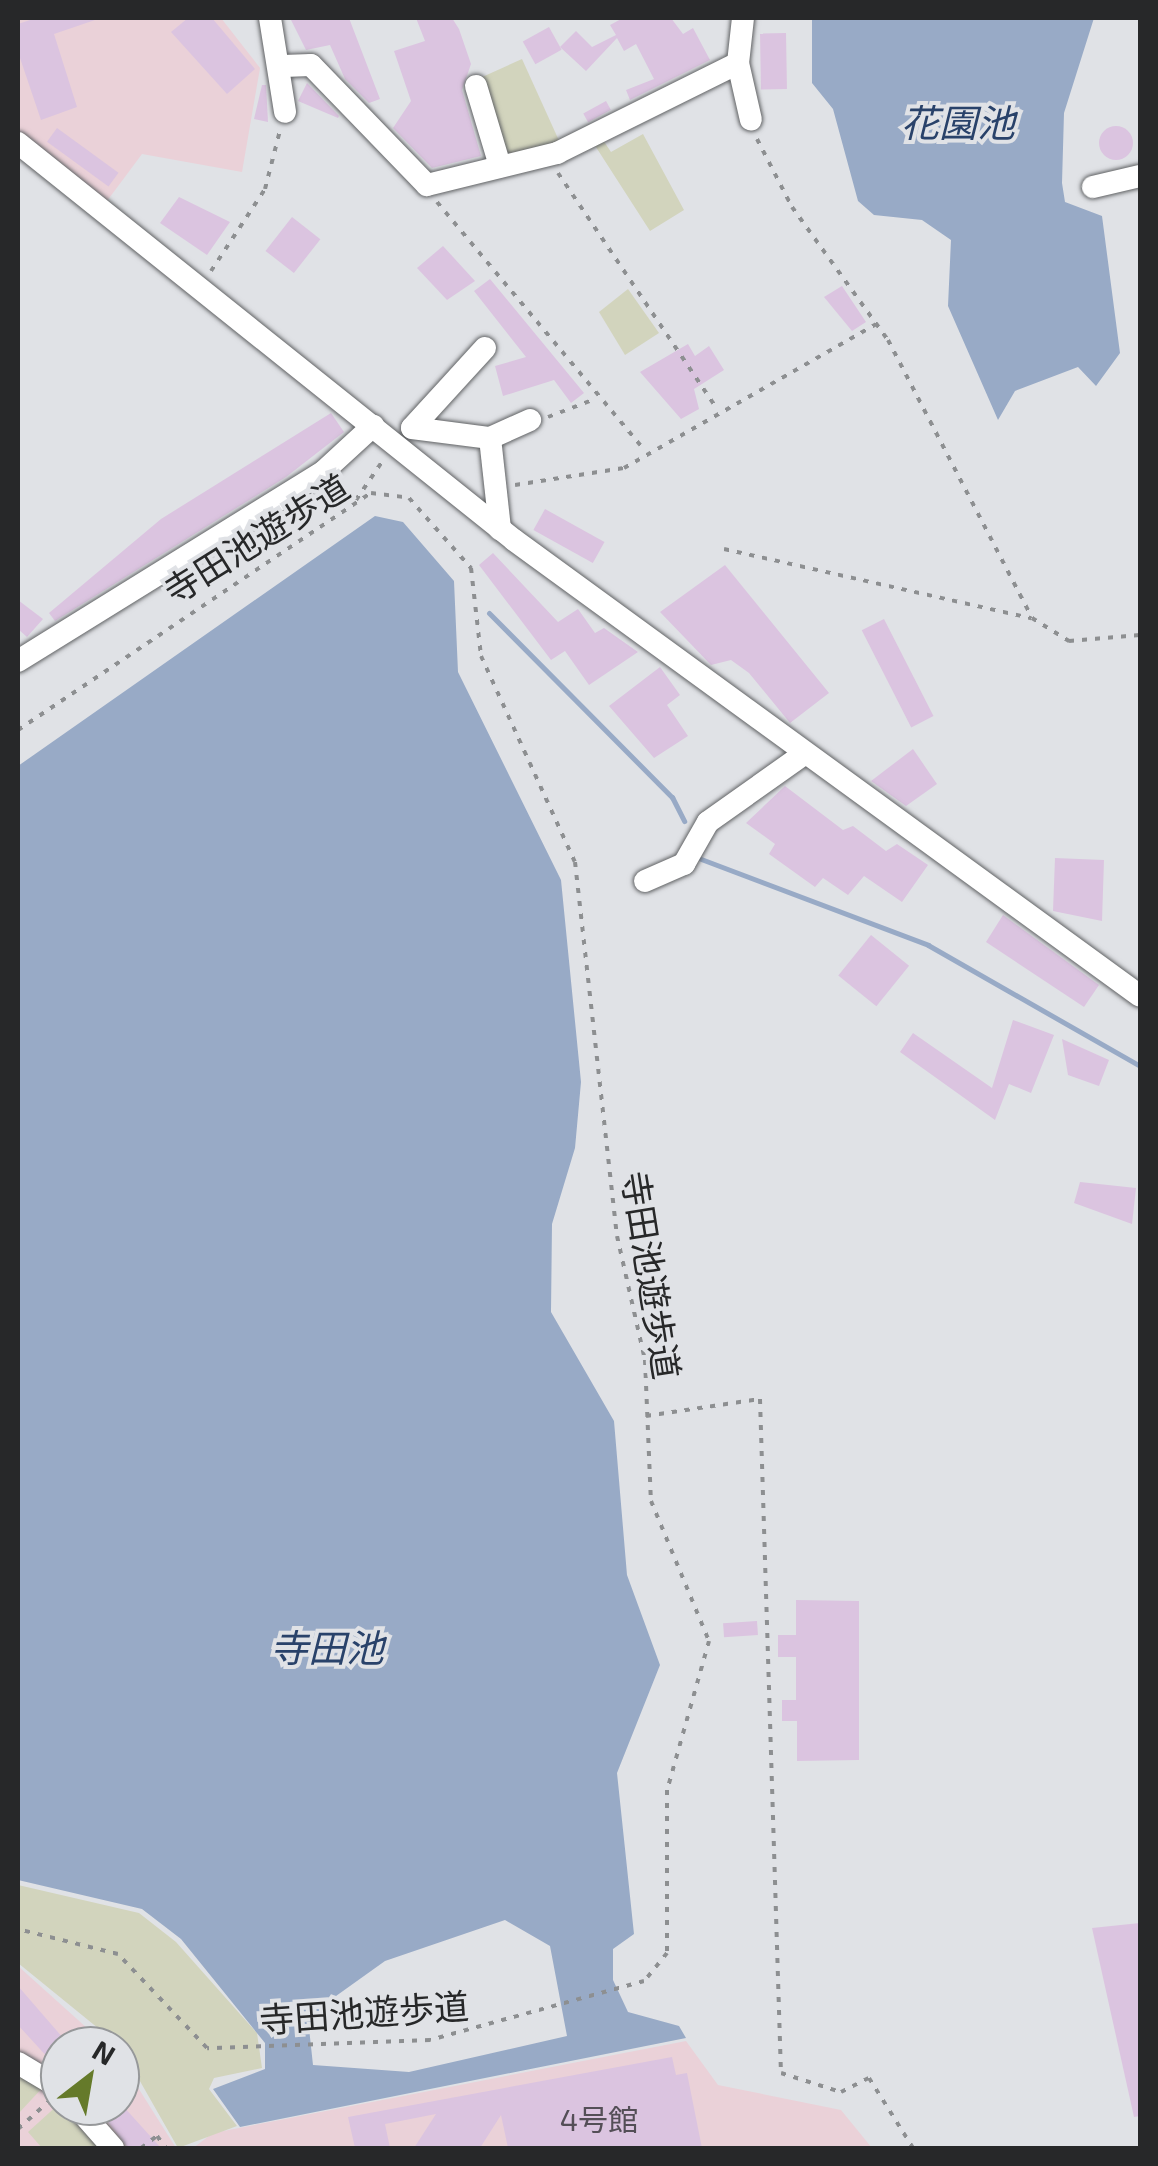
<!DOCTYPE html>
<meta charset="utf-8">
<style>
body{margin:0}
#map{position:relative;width:1158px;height:2166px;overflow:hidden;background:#e0e2e6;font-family:"Exo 2","Noto Sans JP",sans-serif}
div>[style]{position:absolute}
.education>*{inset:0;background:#ead1d8}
.green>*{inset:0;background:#d2d4bd}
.water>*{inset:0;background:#98aac6}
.stream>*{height:5px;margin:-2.5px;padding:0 2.5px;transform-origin:2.5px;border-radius:2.5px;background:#98aac6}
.building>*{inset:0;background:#dbc4e0;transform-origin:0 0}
.round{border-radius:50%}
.path>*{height:4px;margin-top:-2px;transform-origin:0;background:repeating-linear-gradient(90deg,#8d8f91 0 5px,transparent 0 13px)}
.roads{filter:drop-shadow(0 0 2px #606264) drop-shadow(0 0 2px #606264)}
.minor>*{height:22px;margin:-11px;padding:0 11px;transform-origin:11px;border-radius:11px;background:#fff}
span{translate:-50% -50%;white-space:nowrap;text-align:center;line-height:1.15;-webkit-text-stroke:8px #e0e2e6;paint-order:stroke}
.number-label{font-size:30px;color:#544f57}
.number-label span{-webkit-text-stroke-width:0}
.street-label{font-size:35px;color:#272829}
.water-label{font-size:38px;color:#29426a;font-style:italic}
.frame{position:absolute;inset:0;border:20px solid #272829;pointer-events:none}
.north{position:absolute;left:40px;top:2026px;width:100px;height:100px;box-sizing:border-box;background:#e0e2e6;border:2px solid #96989a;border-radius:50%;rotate:31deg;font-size:28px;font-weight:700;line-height:40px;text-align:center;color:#272829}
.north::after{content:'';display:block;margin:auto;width:35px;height:45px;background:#657a2a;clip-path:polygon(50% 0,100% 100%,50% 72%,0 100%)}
</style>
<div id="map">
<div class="education">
<i style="clip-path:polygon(18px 18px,221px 18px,260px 68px,242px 172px,142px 154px,107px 201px,18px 131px)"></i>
<i style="clip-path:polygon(18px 1966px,107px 2046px,60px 2046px,60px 2106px,120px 2106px,120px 2059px,176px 2148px,18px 2148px)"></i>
<i style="clip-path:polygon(686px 2041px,718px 2085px,841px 2110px,872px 2148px,193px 2148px,213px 2133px)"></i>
</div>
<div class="green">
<i style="clip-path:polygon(522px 59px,561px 145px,508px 162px,480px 78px)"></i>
<i style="clip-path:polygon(643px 134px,684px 210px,650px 231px,594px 144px,603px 140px,611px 152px)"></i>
<i style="clip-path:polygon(628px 289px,659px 333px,625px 355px,599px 312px)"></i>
<i style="clip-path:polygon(18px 1885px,139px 1913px,176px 1942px,257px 2033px,262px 2068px,214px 2078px,209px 2089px,237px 2126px,178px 2148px,120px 2046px,18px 1963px)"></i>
<i style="clip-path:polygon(18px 2073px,45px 2085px,18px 2114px)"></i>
<i style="clip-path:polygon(60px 2103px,60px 2106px,99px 2148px,42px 2148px,28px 2132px)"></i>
</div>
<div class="water">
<i style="clip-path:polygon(812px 18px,1094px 18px,1064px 113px,1062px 183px,1065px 202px,1102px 216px,1120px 353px,1096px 386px,1078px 367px,1015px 391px,998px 420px,948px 306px,951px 240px,922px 220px,874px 215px,858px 201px,833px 109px,812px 83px)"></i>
<i style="clip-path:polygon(evenodd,375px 516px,403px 522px,454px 581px,458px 672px,561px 880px,581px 1082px,575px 1148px,552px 1224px,551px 1312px,614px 1421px,627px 1575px,660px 1665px,617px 1773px,634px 1934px,613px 1949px,613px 1980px,628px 2012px,679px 2026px,686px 2038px,240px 2127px,213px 2089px,265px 2069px,265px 2043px,181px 1939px,142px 1909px,18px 1880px,18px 766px,375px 516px,505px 1920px,550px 1946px,567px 2036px,409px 2072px,313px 2065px,309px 2028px,322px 2006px,385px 1961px,505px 1920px)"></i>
</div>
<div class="stream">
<i style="left:489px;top:613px;width:260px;rotate:45.2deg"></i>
<i style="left:672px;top:797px;width:27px;rotate:63deg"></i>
<i style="left:701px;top:859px;width:243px;rotate:20.7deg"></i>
<i style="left:928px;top:945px;width:244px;rotate:29.7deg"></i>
</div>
<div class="building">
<i style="clip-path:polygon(36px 18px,95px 20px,54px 34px,77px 107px,41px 120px,18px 52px,18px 24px)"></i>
<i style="clip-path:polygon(188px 18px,212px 18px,255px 69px,227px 94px,171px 32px)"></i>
<i style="clip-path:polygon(290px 18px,349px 18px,380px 99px,369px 103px,345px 79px,330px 45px,306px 50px)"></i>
<i style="clip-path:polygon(416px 18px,452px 18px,459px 29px,471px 64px,462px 90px,481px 156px,432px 168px,393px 128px,411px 101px,394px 51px,425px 41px)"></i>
<i style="clip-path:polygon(623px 18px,671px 18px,683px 34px,693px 28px,710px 60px,630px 100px,626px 90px,654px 79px,636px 44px,624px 51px,617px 38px,586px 71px,560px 47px,576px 31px,592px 47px,616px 35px,610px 25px)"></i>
<i style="left:549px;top:27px;width:26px;height:30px;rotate:61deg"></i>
<i style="left:786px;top:33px;width:56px;height:26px;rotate:89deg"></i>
<i style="clip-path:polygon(307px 83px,339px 116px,338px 118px,298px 101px)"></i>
<i style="clip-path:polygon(262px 85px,266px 85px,268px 122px,254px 119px)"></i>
<i style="left:606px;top:101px;width:10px;height:26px;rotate:61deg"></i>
<i class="round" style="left:1099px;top:126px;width:34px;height:34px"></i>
<i style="left:57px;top:128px;width:76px;height:17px;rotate:36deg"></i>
<i style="clip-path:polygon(179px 197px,230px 222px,207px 255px,160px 223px)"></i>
<i style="left:292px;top:217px;width:36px;height:43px;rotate:38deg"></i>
<i style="clip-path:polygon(443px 246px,475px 281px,447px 300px,417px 268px)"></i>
<i style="clip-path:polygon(490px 279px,584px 393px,571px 403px,554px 380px,503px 396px,495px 366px,526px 357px,474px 291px)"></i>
<i style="clip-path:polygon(842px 286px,866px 322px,852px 331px,824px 297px)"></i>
<i style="clip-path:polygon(688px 344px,695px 356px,709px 346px,724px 370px,694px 389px,699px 409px,681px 419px,640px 372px)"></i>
<i style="clip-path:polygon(331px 413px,344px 432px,286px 477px,55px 621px,49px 613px,161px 519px)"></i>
<i style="left:545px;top:509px;width:68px;height:24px;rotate:29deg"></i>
<i style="clip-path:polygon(493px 553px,558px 622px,578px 609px,595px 633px,604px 628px,638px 652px,589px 685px,565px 651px,551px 660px,479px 565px)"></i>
<i style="clip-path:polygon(725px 565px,829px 693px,790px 723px,749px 673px,731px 660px,711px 665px,660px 612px)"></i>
<i style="clip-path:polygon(18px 600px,43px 619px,27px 637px,18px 629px)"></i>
<i style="left:884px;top:619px;width:109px;height:25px;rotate:63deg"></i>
<i style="clip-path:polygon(660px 667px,680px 695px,667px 705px,688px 736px,654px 758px,609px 706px)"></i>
<i style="clip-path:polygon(913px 749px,937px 784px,906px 806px,871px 781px)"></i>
<i style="clip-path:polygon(785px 786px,843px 830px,853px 826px,886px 851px,897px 844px,928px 865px,902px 902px,864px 876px,848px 895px,823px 878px,815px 887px,769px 854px,775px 844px,746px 823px)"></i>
<i style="clip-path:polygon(1055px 858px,1104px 860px,1102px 921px,1053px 911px)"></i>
<i style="clip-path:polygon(1003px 915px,1099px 985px,1084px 1007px,986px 942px)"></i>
<i style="left:871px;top:935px;width:49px;height:52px;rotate:39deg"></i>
<i style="clip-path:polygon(1013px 1020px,1054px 1035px,1031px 1093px,1009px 1084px,995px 1120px,900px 1052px,913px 1033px,992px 1088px)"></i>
<i style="clip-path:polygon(1062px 1039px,1109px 1060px,1099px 1086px,1068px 1075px)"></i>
<i style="clip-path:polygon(1080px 1182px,1136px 1188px,1132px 1224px,1074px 1203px)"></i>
<i style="clip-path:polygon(796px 1600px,859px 1601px,859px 1760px,797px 1761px,797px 1721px,782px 1721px,782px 1700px,796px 1700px,796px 1657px,778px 1657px,778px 1635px,796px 1635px)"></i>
<i style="left:757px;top:1621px;width:14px;height:34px;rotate:86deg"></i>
<i style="clip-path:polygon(1140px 1923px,1140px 2116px,1134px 2117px,1092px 1928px)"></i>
<i style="clip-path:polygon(18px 1986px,70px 2046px,60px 2046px,60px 2071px,18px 2025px)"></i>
<i style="clip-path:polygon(672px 2057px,676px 2075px,687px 2073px,702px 2148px,508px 2148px,501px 2115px,480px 2148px,414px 2148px,436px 2114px,385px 2124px,390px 2148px,355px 2148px,348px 2117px)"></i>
<i style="clip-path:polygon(96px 2106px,123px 2106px,161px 2148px,128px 2148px)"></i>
</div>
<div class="path">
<i style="left:757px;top:139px;width:76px;rotate:62.8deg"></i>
<i style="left:792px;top:207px;width:164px;rotate:54.2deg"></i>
<i style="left:888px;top:340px;width:313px;rotate:62.6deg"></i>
<i style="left:1032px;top:618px;width:44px;rotate:31.9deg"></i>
<i style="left:1069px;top:641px;width:71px;rotate:-4.8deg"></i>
<i style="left:558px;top:173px;width:285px;rotate:56deg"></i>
<i style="left:437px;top:202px;width:324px;rotate:50.1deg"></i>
<i style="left:211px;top:271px;width:98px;rotate:-56.6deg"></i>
<i style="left:265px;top:189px;width:61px;rotate:-75.7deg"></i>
<i style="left:548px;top:417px;width:50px;rotate:-21deg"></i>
<i style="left:515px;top:485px;width:110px;rotate:-8.9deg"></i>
<i style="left:624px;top:468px;width:290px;rotate:-29.7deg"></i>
<i style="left:356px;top:500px;width:50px;rotate:-55.7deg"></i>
<i style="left:724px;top:549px;width:315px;rotate:12.7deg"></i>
<i style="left:18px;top:730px;width:425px;rotate:-33.9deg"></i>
<i style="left:371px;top:493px;width:38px;rotate:7deg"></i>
<i style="left:409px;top:498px;width:94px;rotate:48.5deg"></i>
<i style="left:471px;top:568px;width:89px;rotate:83.5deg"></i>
<i style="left:481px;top:656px;width:226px;rotate:65.5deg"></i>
<i style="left:575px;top:862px;width:376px;rotate:83.6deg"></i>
<i style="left:617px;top:1236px;width:127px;rotate:77.3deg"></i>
<i style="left:645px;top:1360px;width:141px;rotate:87.6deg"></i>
<i style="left:651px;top:1501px;width:152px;rotate:67.5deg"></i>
<i style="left:709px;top:1641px;width:155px;rotate:105.7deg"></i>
<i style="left:667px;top:1790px;width:163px;rotate:90deg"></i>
<i style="left:667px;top:1953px;width:36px;rotate:129deg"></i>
<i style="left:644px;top:1981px;width:222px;rotate:164.6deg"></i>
<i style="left:430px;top:2040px;width:223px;rotate:177.9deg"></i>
<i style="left:207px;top:2048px;width:129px;rotate:-133.4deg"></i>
<i style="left:118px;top:1954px;width:103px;rotate:-166deg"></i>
<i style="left:646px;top:1416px;width:115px;rotate:-8.5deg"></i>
<i style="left:760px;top:1399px;width:674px;rotate:88.22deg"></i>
<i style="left:781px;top:2073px;width:63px;rotate:17.6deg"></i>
<i style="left:841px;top:2092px;width:31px;rotate:-27deg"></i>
<i style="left:869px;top:2078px;width:83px;rotate:57.8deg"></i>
<i style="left:18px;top:2129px;width:40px;rotate:-42deg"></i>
<i style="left:141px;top:2148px;width:20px;rotate:-37deg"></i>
<i style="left:157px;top:2136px;width:15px;rotate:53deg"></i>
</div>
<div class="roads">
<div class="minor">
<i style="left:270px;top:18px;width:95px;rotate:80.9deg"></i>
<i style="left:743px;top:18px;width:45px;rotate:96.3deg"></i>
<i style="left:738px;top:63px;width:58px;rotate:77.2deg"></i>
<i style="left:283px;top:66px;width:28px;rotate:-2deg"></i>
<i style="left:311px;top:65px;width:167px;rotate:46deg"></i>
<i style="left:427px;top:185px;width:134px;rotate:-13.8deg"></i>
<i style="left:557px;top:153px;width:202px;rotate:-26.4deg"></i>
<i style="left:476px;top:86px;width:84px;rotate:73.3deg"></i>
<i style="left:18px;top:143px;width:635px;rotate:38.67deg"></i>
<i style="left:514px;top:540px;width:774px;rotate:36.07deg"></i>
<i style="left:1093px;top:187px;width:48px;rotate:-13.2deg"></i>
<i style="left:485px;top:348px;width:108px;rotate:132.4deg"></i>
<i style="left:412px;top:428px;width:79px;rotate:7.3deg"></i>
<i style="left:490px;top:438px;width:44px;rotate:-24.2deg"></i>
<i style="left:490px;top:438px;width:92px;rotate:83.7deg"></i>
<i style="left:18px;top:661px;width:360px;rotate:-31.8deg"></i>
<i style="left:324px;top:471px;width:67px;rotate:-42.6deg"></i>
<i style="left:645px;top:881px;width:43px;rotate:-23.6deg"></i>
<i style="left:684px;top:864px;width:48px;rotate:-60.3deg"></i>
<i style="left:708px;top:822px;width:118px;rotate:-35.3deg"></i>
<i style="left:18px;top:2063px;width:49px;rotate:30.8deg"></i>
<i style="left:76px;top:2106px;width:56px;rotate:48.6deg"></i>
</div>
</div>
<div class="number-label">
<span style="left:599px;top:2119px">4号館</span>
</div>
<div class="street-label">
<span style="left:256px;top:538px;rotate:-32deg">寺田池遊歩道</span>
<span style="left:652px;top:1275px;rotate:81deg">寺田池遊歩道</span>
<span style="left:364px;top:2012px;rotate:-4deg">寺田池遊歩道</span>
</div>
<div class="water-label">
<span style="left:958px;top:123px">花園池</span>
<span style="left:327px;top:1648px">寺田池</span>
</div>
<div class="frame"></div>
<div class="north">N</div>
</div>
